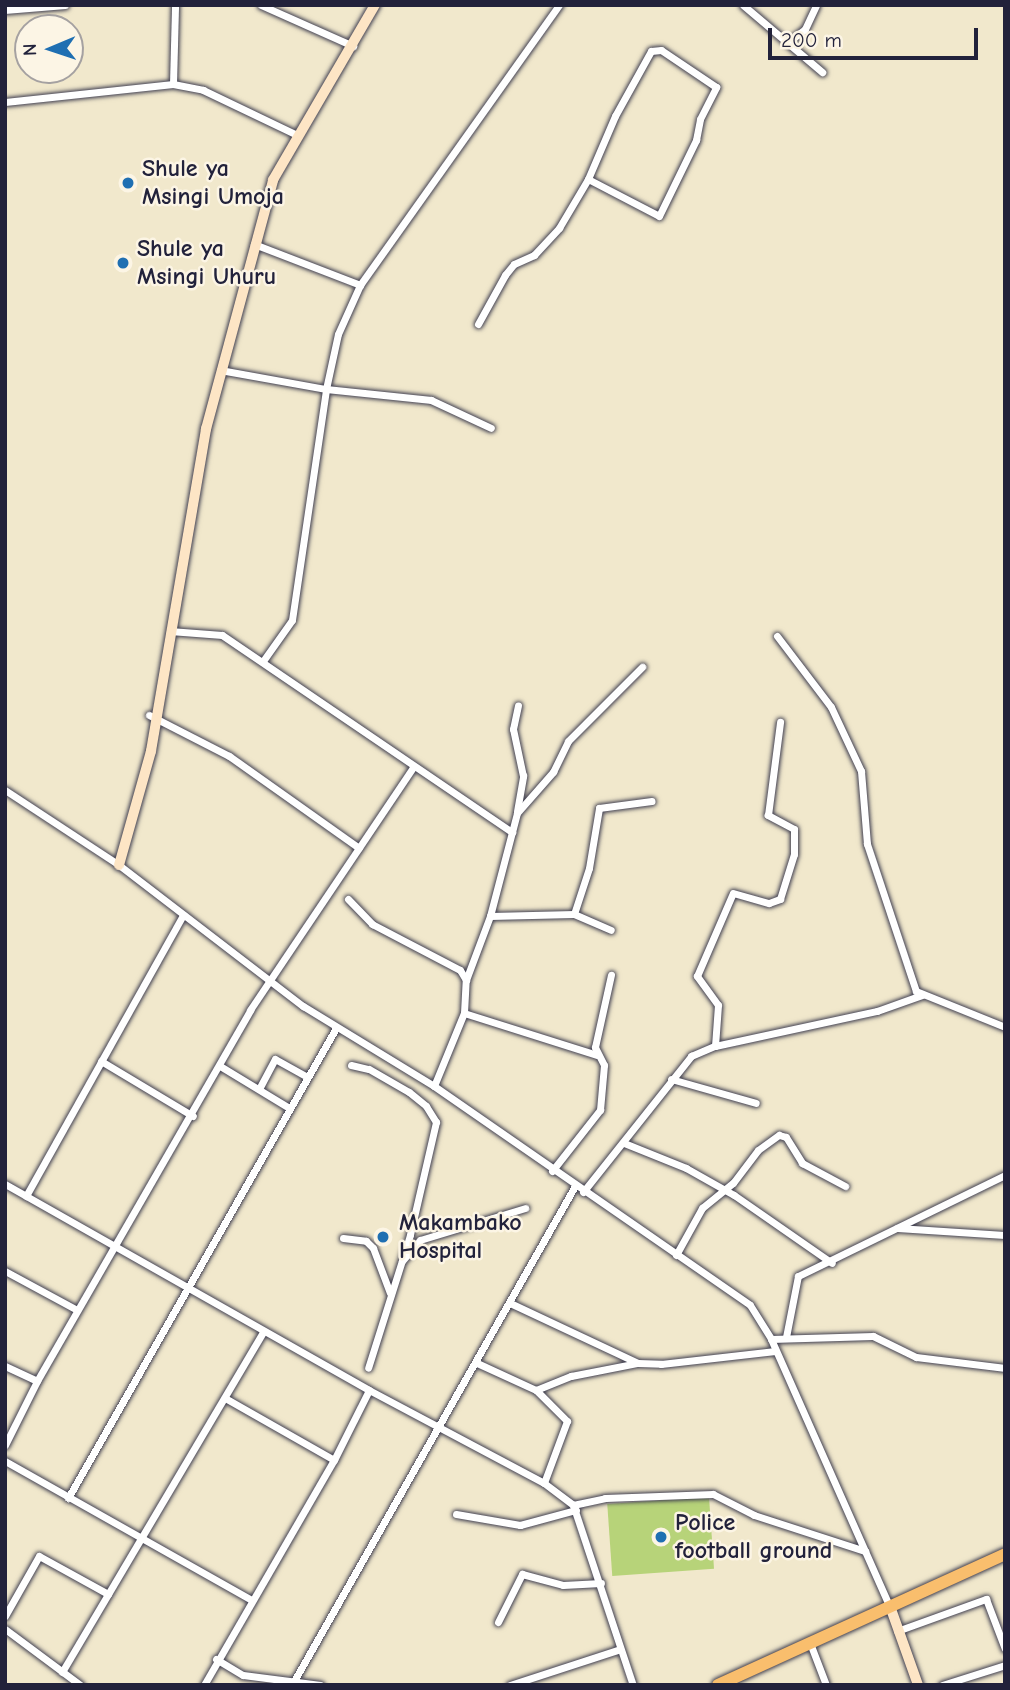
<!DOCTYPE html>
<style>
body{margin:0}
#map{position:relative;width:1010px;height:1690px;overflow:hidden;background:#f1e8cc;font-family:"Comic Neue",sans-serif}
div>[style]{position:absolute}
.green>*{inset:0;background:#b7d379;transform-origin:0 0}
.roads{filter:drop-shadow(0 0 2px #414051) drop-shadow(0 0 2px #414051)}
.street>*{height:7px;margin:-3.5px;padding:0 3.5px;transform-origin:3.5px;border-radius:3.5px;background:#fff}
.secondary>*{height:10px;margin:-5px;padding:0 5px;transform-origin:5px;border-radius:5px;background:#fde5c5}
.highway>*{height:12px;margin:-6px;padding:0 6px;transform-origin:6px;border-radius:6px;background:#f9be6d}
.dots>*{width:19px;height:19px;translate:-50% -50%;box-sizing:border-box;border:4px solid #fcf5e5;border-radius:50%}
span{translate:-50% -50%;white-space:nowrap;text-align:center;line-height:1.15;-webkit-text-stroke:5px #fcf5e5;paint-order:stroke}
.poi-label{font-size:24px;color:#22223b;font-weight:700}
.left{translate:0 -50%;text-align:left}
.frame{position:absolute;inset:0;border:7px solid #22223b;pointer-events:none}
.north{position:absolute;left:14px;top:14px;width:70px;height:70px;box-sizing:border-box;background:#fcf5e5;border:2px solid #a5a1a1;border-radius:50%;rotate:268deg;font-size:19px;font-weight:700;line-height:28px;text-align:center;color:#22223b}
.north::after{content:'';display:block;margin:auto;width:24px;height:32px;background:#1f6fb2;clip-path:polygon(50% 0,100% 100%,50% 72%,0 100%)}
.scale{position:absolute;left:768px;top:28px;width:210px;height:32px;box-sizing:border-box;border:4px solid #22223b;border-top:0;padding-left:9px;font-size:21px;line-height:24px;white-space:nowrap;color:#22223b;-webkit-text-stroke:5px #fcf5e5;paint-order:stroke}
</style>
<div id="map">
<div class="green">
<i style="left:709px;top:1497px;width:72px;height:102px;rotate:86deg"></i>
</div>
<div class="roads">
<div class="street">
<i style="left:261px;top:5px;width:101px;rotate:24deg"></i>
<i style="left:743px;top:5px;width:104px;rotate:40.3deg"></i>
<i style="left:5px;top:10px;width:60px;rotate:-4.8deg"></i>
<i style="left:788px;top:42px;width:21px;rotate:-37deg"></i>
<i style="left:805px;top:29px;width:26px;rotate:-65deg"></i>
<i style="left:173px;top:84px;width:79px;rotate:-88.5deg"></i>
<i style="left:5px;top:102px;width:169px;rotate:-6.1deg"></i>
<i style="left:173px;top:84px;width:31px;rotate:11deg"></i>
<i style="left:203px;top:90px;width:104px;rotate:25.6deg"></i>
<i style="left:254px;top:244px;width:114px;rotate:21.1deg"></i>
<i style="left:478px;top:324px;width:56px;rotate:-61.1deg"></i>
<i style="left:505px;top:275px;width:14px;rotate:-51deg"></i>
<i style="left:514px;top:264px;width:22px;rotate:-24deg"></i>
<i style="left:534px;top:255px;width:37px;rotate:-47deg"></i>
<i style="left:559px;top:228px;width:57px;rotate:-59.4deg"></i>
<i style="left:588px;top:179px;width:80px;rotate:27.5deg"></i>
<i style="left:659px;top:216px;width:85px;rotate:-64deg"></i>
<i style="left:696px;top:140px;width:21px;rotate:-79deg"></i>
<i style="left:700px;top:119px;width:36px;rotate:-63deg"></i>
<i style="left:716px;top:87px;width:66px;rotate:-146.1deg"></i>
<i style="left:661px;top:50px;width:10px;rotate:174deg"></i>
<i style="left:651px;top:51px;width:74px;rotate:119deg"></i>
<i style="left:615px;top:116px;width:69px;rotate:113.2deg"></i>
<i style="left:220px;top:370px;width:108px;rotate:10.2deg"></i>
<i style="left:326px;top:389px;width:106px;rotate:6deg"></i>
<i style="left:431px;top:400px;width:66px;rotate:25deg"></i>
<i style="left:170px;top:631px;width:52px;rotate:4.4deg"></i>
<i style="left:222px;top:635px;width:351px;rotate:34.2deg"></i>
<i style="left:777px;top:636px;width:89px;rotate:52.7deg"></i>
<i style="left:831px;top:707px;width:71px;rotate:64.9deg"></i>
<i style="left:861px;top:771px;width:73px;rotate:85.3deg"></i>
<i style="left:867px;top:844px;width:155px;rotate:71.6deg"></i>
<i style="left:916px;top:991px;width:96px;rotate:22deg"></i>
<i style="left:263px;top:661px;width:50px;rotate:-54.7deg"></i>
<i style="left:292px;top:620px;width:233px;rotate:-81.6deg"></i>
<i style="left:326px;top:389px;width:56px;rotate:-77.7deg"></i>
<i style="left:338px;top:334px;width:54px;rotate:-65.8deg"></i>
<i style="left:360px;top:285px;width:344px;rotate:-54.6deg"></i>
<i style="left:149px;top:715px;width:90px;rotate:27.1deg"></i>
<i style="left:229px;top:756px;width:159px;rotate:35.3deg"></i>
<i style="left:5px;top:790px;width:136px;rotate:33.3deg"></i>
<i style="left:119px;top:865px;width:232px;rotate:37.5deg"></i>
<i style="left:303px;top:1006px;width:153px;rotate:31.4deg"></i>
<i style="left:434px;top:1086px;width:384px;rotate:34.7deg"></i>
<i style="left:750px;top:1305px;width:40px;rotate:58deg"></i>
<i style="left:771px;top:1339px;width:294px;rotate:66.1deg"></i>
<i style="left:517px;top:811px;width:36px;rotate:-80deg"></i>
<i style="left:523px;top:776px;width:48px;rotate:-102deg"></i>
<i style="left:513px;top:729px;width:24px;rotate:-78deg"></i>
<i style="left:348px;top:899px;width:35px;rotate:46deg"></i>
<i style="left:372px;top:924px;width:99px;rotate:27.6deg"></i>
<i style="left:460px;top:970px;width:12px;rotate:59deg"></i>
<i style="left:574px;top:914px;width:48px;rotate:-71.9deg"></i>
<i style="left:589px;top:868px;width:61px;rotate:-80.5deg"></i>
<i style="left:599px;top:808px;width:53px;rotate:-7.5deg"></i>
<i style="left:490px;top:916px;width:84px;rotate:-1.4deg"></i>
<i style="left:574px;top:914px;width:40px;rotate:23.4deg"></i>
<i style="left:464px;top:1013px;width:139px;rotate:17.5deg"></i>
<i style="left:715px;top:1046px;width:41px;rotate:-85.8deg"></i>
<i style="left:718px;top:1005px;width:36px;rotate:-126deg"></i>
<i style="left:697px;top:976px;width:90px;rotate:-66.6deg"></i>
<i style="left:733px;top:893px;width:37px;rotate:16deg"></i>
<i style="left:769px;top:903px;width:12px;rotate:-20deg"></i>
<i style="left:780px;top:899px;width:47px;rotate:-72.7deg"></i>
<i style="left:794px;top:854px;width:25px;rotate:-90deg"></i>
<i style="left:794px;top:829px;width:30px;rotate:-152deg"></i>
<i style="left:768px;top:815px;width:94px;rotate:-82.6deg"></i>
<i style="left:101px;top:1061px;width:107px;rotate:30.9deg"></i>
<i style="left:351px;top:1065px;width:18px;rotate:13deg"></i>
<i style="left:369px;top:1069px;width:46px;rotate:29.9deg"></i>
<i style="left:409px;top:1092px;width:22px;rotate:39deg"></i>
<i style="left:426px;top:1106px;width:19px;rotate:58deg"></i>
<i style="left:436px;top:1122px;width:116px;rotate:103deg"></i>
<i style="left:410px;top:1235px;width:139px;rotate:107.5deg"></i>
<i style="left:220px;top:1066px;width:81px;rotate:31.3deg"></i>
<i style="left:671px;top:1079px;width:88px;rotate:15.8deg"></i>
<i style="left:434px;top:1086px;width:79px;rotate:-67.7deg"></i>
<i style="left:464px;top:1013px;width:33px;rotate:-87deg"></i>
<i style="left:466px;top:980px;width:68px;rotate:-69.4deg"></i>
<i style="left:490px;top:916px;width:106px;rotate:-75.3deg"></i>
<i style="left:517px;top:813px;width:55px;rotate:-48.7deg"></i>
<i style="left:553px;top:772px;width:34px;rotate:-64deg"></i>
<i style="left:568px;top:741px;width:105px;rotate:-45deg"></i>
<i style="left:259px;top:1089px;width:34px;rotate:-62deg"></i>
<i style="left:275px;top:1059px;width:37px;rotate:29deg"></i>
<i style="left:624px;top:1143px;width:67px;rotate:22deg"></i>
<i style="left:686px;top:1168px;width:55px;rotate:29.4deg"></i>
<i style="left:734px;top:1195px;width:119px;rotate:34.8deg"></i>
<i style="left:552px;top:1171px;width:78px;rotate:-51.8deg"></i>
<i style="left:600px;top:1110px;width:45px;rotate:-84.9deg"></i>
<i style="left:604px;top:1065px;width:20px;rotate:-117deg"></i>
<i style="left:595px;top:1047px;width:74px;rotate:-77.5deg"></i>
<i style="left:5px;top:1184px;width:418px;rotate:29.5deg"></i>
<i style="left:369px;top:1390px;width:198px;rotate:28deg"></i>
<i style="left:544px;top:1483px;width:36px;rotate:37deg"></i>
<i style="left:573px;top:1505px;width:190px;rotate:71.6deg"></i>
<i style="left:583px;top:1192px;width:174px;rotate:-51.5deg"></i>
<i style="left:691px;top:1056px;width:26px;rotate:-23deg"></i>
<i style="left:715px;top:1046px;width:166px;rotate:-12.2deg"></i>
<i style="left:877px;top:1011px;width:48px;rotate:-19.6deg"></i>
<i style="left:26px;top:1196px;width:322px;rotate:-60.8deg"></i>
<i style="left:897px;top:1228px;width:108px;rotate:3.7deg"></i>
<i style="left:343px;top:1238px;width:23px;rotate:7deg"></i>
<i style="left:366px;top:1241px;width:10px;rotate:45deg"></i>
<i style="left:373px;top:1248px;width:48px;rotate:69.3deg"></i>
<i style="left:676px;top:1255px;width:54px;rotate:-61deg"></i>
<i style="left:702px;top:1208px;width:40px;rotate:-39deg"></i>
<i style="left:733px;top:1183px;width:41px;rotate:-52.9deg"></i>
<i style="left:758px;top:1150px;width:26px;rotate:-36deg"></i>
<i style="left:779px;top:1135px;width:7px;rotate:16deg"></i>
<i style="left:786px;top:1137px;width:31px;rotate:58deg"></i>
<i style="left:802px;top:1163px;width:49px;rotate:28.1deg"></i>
<i style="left:402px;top:1261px;width:28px;rotate:-49deg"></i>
<i style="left:420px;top:1240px;width:110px;rotate:-16.9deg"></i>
<i style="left:5px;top:1271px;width:82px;rotate:28.4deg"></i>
<i style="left:510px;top:1303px;width:141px;rotate:25.1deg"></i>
<i style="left:638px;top:1363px;width:23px;rotate:2deg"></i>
<i style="left:661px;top:1364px;width:115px;rotate:-6.5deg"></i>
<i style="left:786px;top:1337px;width:62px;rotate:-78.9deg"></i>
<i style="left:798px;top:1276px;width:230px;rotate:-26deg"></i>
<i style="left:771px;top:1339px;width:102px;rotate:-1.7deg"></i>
<i style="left:873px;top:1336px;width:48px;rotate:26deg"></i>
<i style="left:916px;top:1357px;width:90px;rotate:7deg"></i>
<i style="left:477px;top:1363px;width:65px;rotate:24.6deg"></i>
<i style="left:536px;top:1390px;width:38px;rotate:-22deg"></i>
<i style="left:571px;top:1376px;width:67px;rotate:-11.1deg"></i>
<i style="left:5px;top:1366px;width:35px;rotate:25deg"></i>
<i style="left:536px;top:1390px;width:44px;rotate:45deg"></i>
<i style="left:567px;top:1421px;width:66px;rotate:110.4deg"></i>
<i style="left:225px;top:1398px;width:125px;rotate:29.6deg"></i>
<i style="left:5px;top:1445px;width:72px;rotate:-63.4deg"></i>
<i style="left:37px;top:1381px;width:428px;rotate:-60.1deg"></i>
<i style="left:250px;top:1010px;width:293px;rotate:-56.1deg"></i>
<i style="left:5px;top:1461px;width:281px;rotate:29.4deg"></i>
<i style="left:68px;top:1498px;width:541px;rotate:-60.31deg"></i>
<i style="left:573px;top:1505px;width:33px;rotate:-12deg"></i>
<i style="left:605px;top:1498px;width:108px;rotate:-2.1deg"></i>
<i style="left:713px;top:1494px;width:46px;rotate:27.1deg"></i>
<i style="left:754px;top:1515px;width:117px;rotate:18deg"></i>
<i style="left:456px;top:1514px;width:65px;rotate:9.8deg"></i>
<i style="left:520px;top:1525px;width:58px;rotate:-15deg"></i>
<i style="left:5px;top:1616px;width:69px;rotate:-60.5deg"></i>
<i style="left:39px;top:1556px;width:79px;rotate:28.8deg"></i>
<i style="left:498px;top:1622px;width:54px;rotate:-63.4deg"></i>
<i style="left:522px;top:1574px;width:42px;rotate:15deg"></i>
<i style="left:563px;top:1585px;width:38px;rotate:-3deg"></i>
<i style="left:5px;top:1629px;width:94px;rotate:36.7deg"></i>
<i style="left:897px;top:1631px;width:95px;rotate:-19.8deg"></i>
<i style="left:986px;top:1599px;width:53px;rotate:69.2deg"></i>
<i style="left:810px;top:1643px;width:45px;rotate:69.1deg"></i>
<i style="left:216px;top:1659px;width:31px;rotate:31deg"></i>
<i style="left:243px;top:1675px;width:78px;rotate:7.4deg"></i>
<i style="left:62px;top:1672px;width:396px;rotate:-59.4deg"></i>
<i style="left:294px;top:1681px;width:569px;rotate:-60.42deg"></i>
<i style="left:204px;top:1685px;width:260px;rotate:-60deg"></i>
<i style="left:334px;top:1460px;width:78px;rotate:-63.4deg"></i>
<i style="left:510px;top:1685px;width:114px;rotate:-18deg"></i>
<i style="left:942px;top:1685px;width:66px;rotate:-17.6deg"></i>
</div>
<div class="secondary">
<i style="left:119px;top:865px;width:118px;rotate:-74.3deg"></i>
<i style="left:151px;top:751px;width:327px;rotate:-80.3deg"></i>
<i style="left:206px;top:429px;width:258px;rotate:-74.9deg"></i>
<i style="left:273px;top:180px;width:203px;rotate:-59.8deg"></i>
<i style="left:891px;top:1609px;width:81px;rotate:70.4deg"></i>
</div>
<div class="highway">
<i style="left:718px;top:1685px;width:315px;rotate:-24.5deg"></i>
</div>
</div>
<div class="dots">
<i style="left:128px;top:183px;background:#1f6fb2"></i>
<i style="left:123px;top:263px;background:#1f6fb2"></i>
<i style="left:383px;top:1237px;background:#1f6fb2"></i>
<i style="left:661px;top:1537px;background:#1f6fb2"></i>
</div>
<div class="poi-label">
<span class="left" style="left:142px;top:183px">Shule ya<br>Msingi Umoja</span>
<span class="left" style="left:137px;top:263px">Shule ya<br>Msingi Uhuru</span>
<span class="left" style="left:399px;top:1237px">Makambako<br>Hospital</span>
<span class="left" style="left:675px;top:1537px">Police<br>football ground</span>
</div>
<div class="frame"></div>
<div class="north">N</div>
<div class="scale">200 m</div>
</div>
